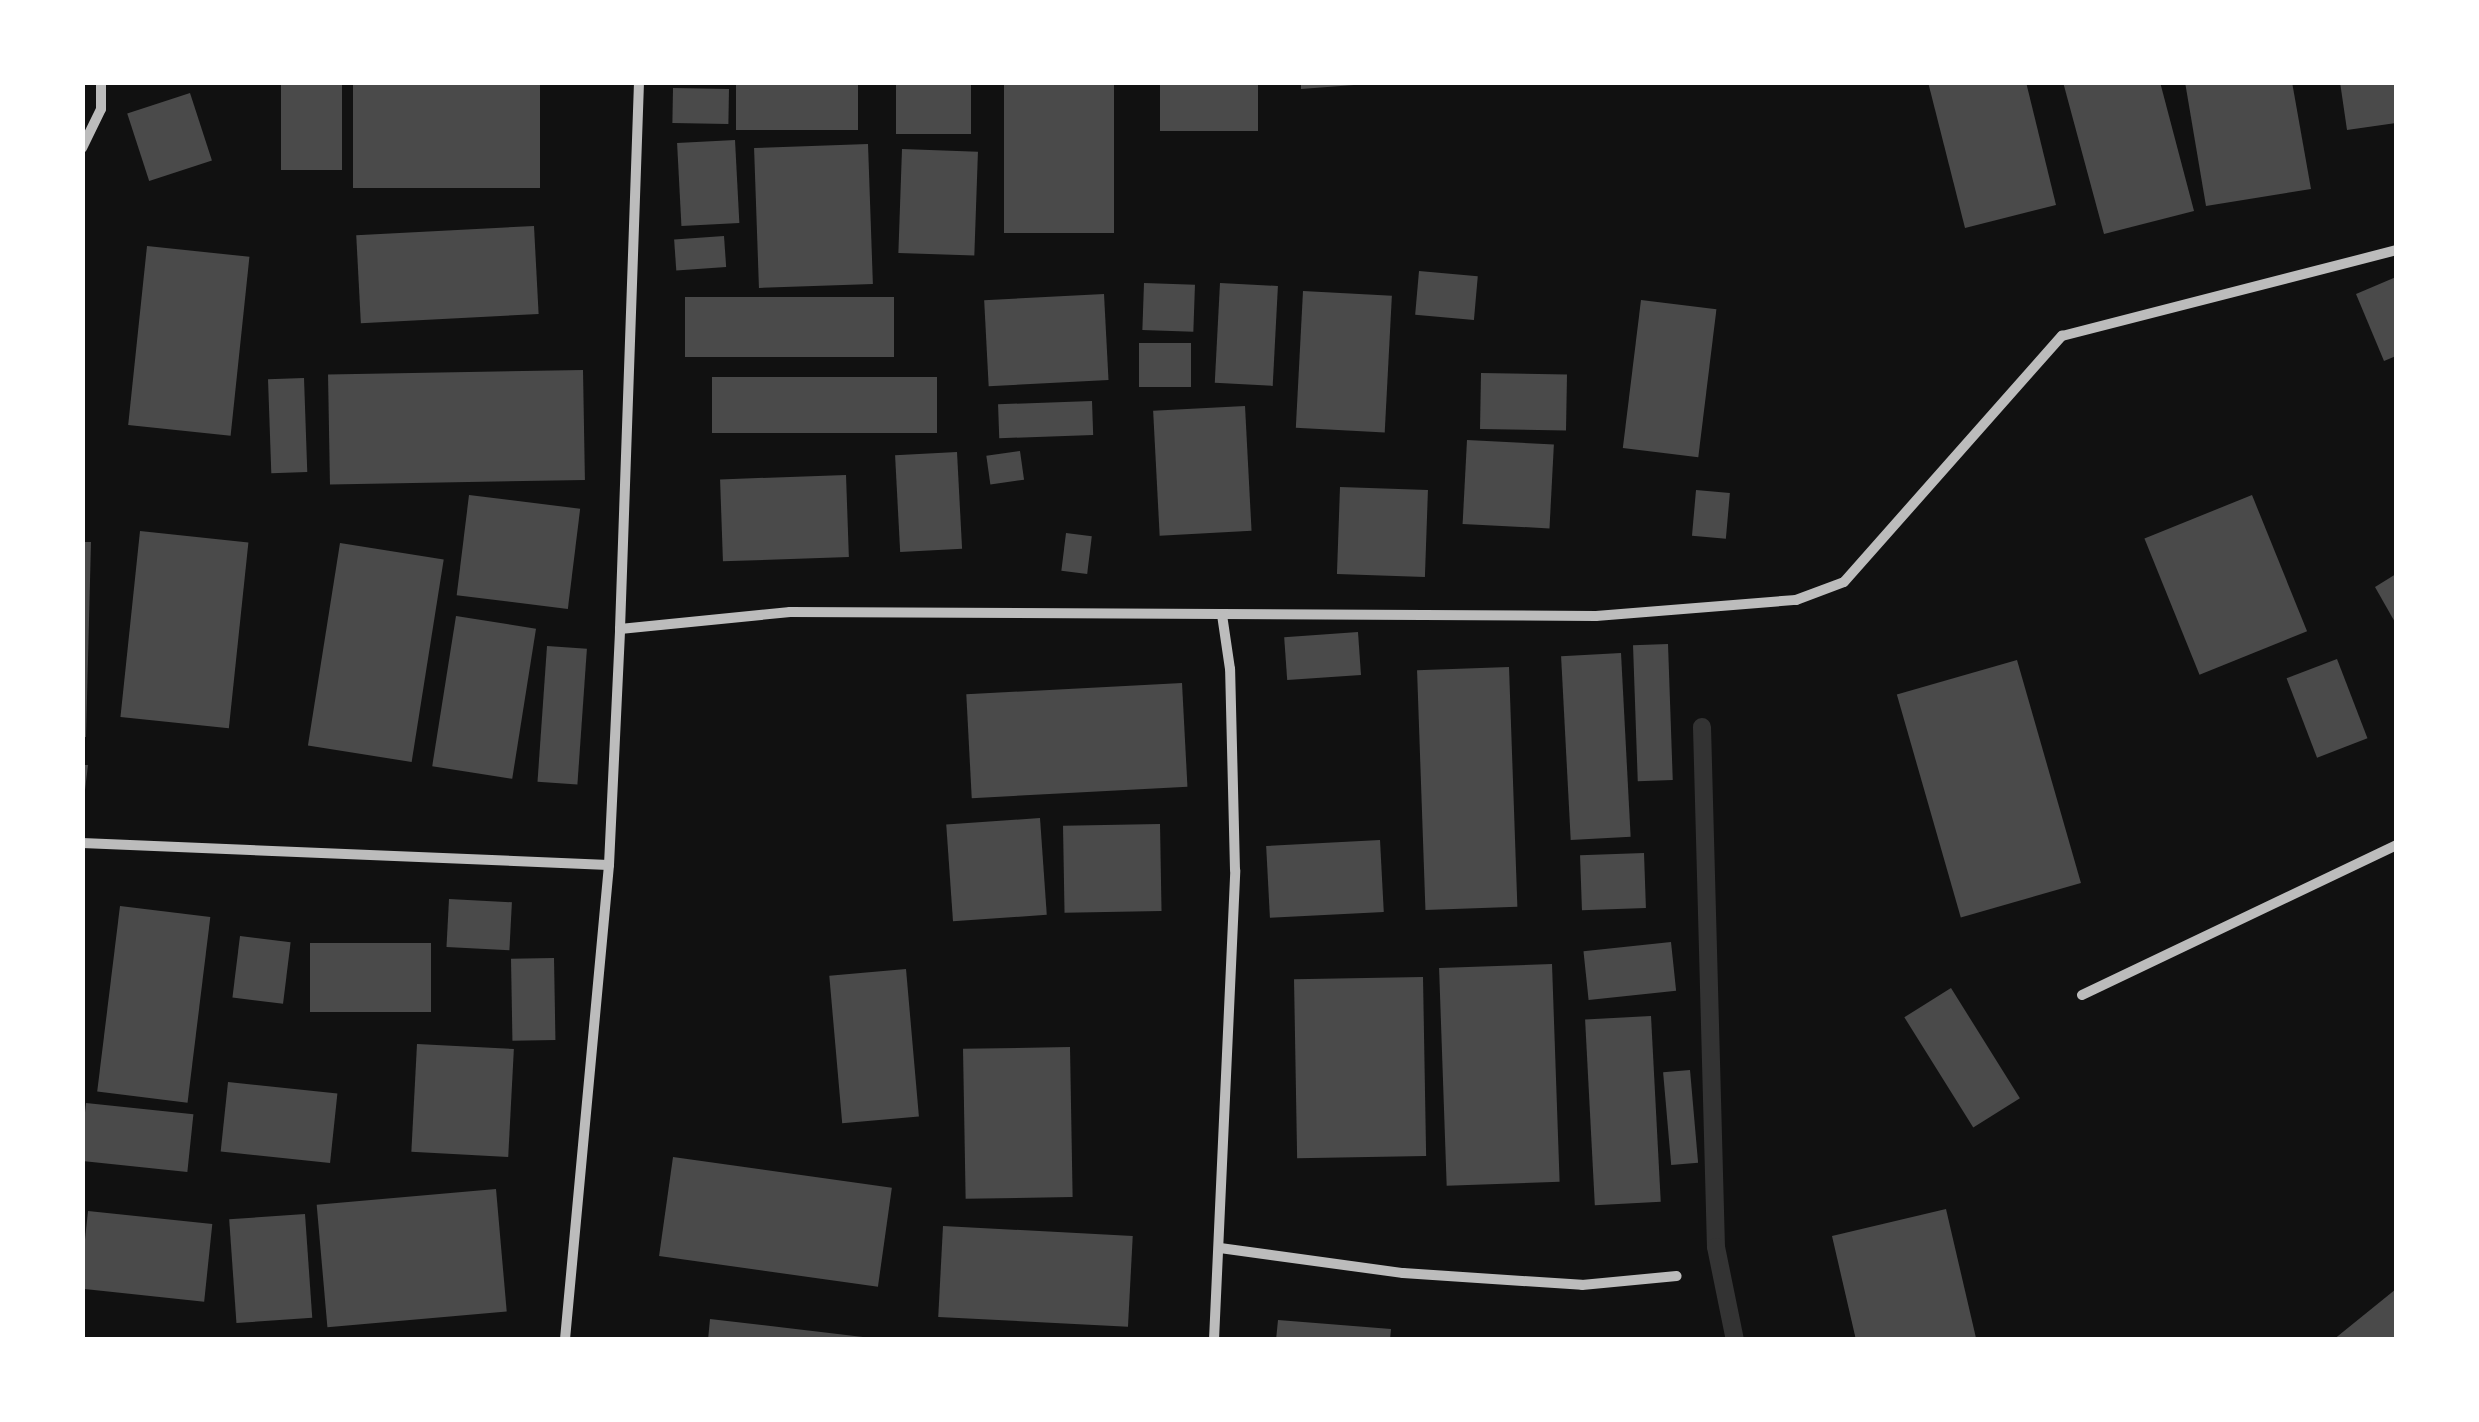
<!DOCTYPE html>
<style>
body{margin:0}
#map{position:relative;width:2479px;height:1422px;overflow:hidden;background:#111;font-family:"Nunito Sans",sans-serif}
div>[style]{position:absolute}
.stream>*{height:18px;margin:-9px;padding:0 9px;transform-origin:9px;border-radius:9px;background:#333}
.building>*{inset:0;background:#4a4a4a;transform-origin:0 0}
.minor>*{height:10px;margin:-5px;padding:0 5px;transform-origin:5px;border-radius:5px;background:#bcbcbc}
span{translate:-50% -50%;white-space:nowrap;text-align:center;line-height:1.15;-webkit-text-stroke:10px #fff;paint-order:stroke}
.frame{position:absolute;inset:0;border:85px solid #fff;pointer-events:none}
</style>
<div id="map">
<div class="stream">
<i style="left:1702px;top:727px;width:520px;rotate:88.46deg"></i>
<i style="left:1716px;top:1247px;width:95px;rotate:78.5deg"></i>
</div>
<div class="building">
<i style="left:281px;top:82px;width:61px;height:88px"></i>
<i style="left:353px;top:82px;width:187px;height:106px"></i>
<i style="left:736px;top:82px;width:122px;height:48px"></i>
<i style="left:896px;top:82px;width:75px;height:52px"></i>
<i style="left:1004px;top:82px;width:110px;height:151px"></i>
<i style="left:1160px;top:82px;width:98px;height:49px"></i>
<i style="clip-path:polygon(1301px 82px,1354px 82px,1354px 85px,1301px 89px)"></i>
<i style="clip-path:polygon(1928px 82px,2026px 82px,2056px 205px,1965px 228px)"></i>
<i style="clip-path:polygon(2063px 82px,2160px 82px,2194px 211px,2104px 234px)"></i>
<i style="clip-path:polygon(2185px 82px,2292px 82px,2311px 189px,2206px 206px)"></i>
<i style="clip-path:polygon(2340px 82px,2396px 82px,2396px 123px,2347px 130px)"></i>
<i style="left:673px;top:88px;width:56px;height:35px;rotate:1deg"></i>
<i style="left:190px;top:93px;width:71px;height:66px;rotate:72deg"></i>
<i style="left:735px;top:140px;width:83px;height:58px;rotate:87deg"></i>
<i style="left:868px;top:144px;width:140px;height:114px;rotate:88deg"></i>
<i style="left:902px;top:149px;width:76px;height:104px;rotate:2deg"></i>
<i style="left:534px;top:226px;width:88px;height:178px;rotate:87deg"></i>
<i style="left:724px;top:236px;width:31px;height:50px;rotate:86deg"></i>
<i style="left:147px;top:246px;width:103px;height:180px;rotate:6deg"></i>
<i style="left:1419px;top:271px;width:59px;height:44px;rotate:5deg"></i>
<i style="clip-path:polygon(2396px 277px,2396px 356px,2384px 361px,2356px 294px)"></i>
<i style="left:1144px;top:283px;width:51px;height:47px;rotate:2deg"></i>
<i style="left:1220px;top:283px;width:58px;height:100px;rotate:3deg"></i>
<i style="left:1303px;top:291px;width:89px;height:137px;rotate:3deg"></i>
<i style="left:1104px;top:294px;width:86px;height:120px;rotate:87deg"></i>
<i style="left:894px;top:297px;width:60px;height:209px;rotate:90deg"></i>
<i style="left:1641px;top:300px;width:76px;height:149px;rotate:7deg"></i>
<i style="left:1139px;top:343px;width:52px;height:44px"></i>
<i style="left:583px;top:370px;width:110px;height:255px;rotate:89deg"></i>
<i style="left:1481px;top:373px;width:86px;height:56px;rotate:1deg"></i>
<i style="left:937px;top:377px;width:56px;height:225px;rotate:90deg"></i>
<i style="left:304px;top:378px;width:94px;height:36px;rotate:88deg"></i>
<i style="left:1092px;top:401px;width:34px;height:94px;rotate:88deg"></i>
<i style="left:1245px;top:406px;width:125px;height:92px;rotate:87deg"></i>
<i style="left:1467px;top:440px;width:87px;height:84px;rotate:3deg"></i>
<i style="left:1020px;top:451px;width:29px;height:34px;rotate:82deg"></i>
<i style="left:957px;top:452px;width:97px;height:62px;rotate:87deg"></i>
<i style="left:846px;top:475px;width:82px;height:126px;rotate:88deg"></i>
<i style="left:1340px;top:487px;width:88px;height:87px;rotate:2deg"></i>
<i style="left:1696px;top:490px;width:34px;height:46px;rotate:5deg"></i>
<i style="left:469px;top:495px;width:112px;height:101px;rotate:7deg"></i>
<i style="left:2252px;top:495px;width:147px;height:116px;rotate:68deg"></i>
<i style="left:140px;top:531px;width:109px;height:187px;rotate:6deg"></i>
<i style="left:1066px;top:533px;width:26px;height:38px;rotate:7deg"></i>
<i style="clip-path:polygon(82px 542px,91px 542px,86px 737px,82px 737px)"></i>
<i style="left:340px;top:543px;width:105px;height:205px;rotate:9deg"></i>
<i style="clip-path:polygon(2396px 574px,2396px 624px,2375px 587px)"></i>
<i style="left:456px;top:616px;width:81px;height:152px;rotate:9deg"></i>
<i style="left:1358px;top:632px;width:43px;height:74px;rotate:86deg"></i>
<i style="left:1668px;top:644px;width:136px;height:35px;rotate:88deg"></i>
<i style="left:547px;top:646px;width:40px;height:136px;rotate:4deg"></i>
<i style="left:1621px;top:653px;width:184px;height:60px;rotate:87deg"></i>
<i style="left:2337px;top:659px;width:85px;height:54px;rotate:69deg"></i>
<i style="left:2017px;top:660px;width:232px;height:125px;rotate:74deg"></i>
<i style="left:1509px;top:667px;width:240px;height:92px;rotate:88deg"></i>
<i style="left:1182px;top:683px;width:104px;height:216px;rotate:87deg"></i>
<i style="clip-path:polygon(82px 765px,88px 765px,85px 790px,82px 789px)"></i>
<i style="left:1040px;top:818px;width:97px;height:94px;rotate:86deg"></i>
<i style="left:1160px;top:824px;width:87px;height:97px;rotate:89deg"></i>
<i style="left:1380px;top:840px;width:72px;height:114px;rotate:87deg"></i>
<i style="left:1644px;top:853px;width:55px;height:64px;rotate:88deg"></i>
<i style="left:449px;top:899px;width:63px;height:48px;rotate:3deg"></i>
<i style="left:120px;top:906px;width:91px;height:187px;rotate:7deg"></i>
<i style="left:240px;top:936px;width:51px;height:62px;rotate:7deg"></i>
<i style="left:1671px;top:942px;width:49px;height:88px;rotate:84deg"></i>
<i style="left:310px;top:943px;width:121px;height:69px"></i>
<i style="left:554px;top:958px;width:82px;height:43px;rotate:89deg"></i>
<i style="left:1552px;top:964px;width:218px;height:113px;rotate:88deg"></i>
<i style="left:906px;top:969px;width:148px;height:77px;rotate:85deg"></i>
<i style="left:1423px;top:977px;width:179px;height:129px;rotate:89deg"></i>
<i style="left:1951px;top:988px;width:130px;height:55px;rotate:58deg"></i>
<i style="left:1651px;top:1016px;width:186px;height:66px;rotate:87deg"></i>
<i style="left:417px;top:1044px;width:97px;height:108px;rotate:3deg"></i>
<i style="left:1070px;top:1047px;width:150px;height:107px;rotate:89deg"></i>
<i style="left:1690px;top:1070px;width:93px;height:27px;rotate:85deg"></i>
<i style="left:228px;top:1082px;width:110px;height:70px;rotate:6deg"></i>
<i style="left:86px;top:1103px;width:108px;height:58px;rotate:6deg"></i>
<i style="left:673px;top:1157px;width:221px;height:100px;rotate:8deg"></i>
<i style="left:496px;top:1189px;width:123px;height:180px;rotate:85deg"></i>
<i style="clip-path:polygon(1946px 1209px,1976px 1338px,1856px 1340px,1832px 1236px)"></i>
<i style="left:88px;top:1211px;width:125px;height:78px;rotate:6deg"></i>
<i style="left:305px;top:1214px;width:104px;height:76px;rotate:86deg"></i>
<i style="left:943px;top:1226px;width:190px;height:91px;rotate:3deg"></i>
<i style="clip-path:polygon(2396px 1289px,2396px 1340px,2333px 1340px)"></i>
<i style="clip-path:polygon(710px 1319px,863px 1337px,863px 1340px,708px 1340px)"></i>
<i style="clip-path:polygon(1278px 1320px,1391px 1329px,1390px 1340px,1276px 1340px)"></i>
</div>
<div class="minor">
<i style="left:82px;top:148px;width:43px;rotate:-64deg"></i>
<i style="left:101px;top:109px;width:27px;rotate:-90deg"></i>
<i style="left:620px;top:629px;width:547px;rotate:-88.01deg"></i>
<i style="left:82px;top:843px;width:527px;rotate:2.39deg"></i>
<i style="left:609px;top:865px;width:477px;rotate:95.3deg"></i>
<i style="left:609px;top:865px;width:236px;rotate:-87.3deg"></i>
<i style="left:620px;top:629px;width:171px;rotate:-5.7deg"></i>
<i style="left:790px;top:612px;width:806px;rotate:0.28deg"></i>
<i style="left:1596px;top:616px;width:201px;rotate:-4.6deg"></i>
<i style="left:1796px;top:600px;width:51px;rotate:-20.6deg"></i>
<i style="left:1844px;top:582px;width:329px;rotate:-48.5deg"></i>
<i style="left:2062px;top:336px;width:345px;rotate:-14.4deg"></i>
<i style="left:2082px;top:995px;width:348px;rotate:-25.5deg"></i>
<i style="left:1220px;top:1248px;width:185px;rotate:7.8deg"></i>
<i style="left:1403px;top:1273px;width:179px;rotate:3.8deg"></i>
<i style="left:1582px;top:1285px;width:95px;rotate:-5.4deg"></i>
<i style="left:1214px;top:1340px;width:470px;rotate:-87.4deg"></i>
<i style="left:1235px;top:870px;width:201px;rotate:-91.4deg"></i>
<i style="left:1230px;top:669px;width:55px;rotate:-98.4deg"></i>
</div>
<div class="frame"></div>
</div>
